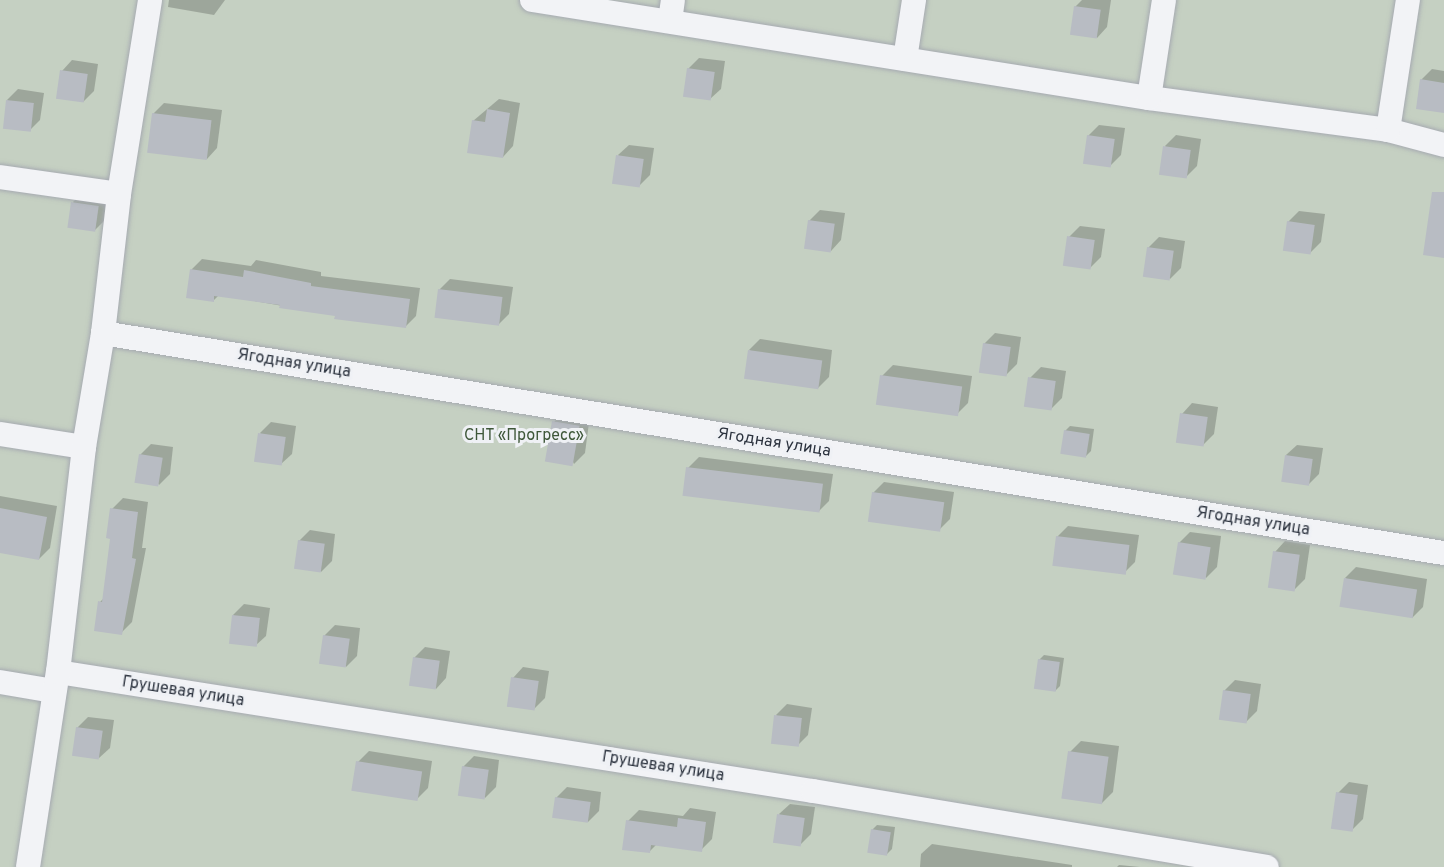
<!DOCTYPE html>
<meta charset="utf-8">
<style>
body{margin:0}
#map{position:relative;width:1444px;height:867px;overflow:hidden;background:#e0e3e7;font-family:Overpass,sans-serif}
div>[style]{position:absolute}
.green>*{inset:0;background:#c5d0c2;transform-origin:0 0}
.shadow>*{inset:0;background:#0003}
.building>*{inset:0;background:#b8bcc3;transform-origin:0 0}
.roads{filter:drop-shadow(0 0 2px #a6aab1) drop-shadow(0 0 2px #a6aab1)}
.street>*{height:24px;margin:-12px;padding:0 12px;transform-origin:12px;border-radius:12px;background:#f2f3f6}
span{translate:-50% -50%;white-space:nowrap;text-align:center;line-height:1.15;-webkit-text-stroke:6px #eff1f5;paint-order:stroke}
.street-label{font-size:16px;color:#2a313d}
.park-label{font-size:16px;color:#3e5739}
</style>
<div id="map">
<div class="green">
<i style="left:0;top:0;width:1444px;height:867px"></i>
</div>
<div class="shadow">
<i style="clip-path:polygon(169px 0,225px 0,214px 15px,168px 7px)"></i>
<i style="clip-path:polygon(1082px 0,1111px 0,1107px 27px,1097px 38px,1075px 7px)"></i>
<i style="clip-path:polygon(699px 58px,725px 61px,721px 89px,710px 99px,688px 69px)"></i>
<i style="clip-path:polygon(72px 60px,98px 64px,94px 91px,83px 102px,62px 71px)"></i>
<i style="clip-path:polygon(1432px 69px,1444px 71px,1444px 110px,1421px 80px)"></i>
<i style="clip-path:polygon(18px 89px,44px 93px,40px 120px,29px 131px,7px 100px)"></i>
<i style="clip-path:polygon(499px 99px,520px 103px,513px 146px,503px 157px,473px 121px)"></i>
<i style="clip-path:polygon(164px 103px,222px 110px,217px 148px,207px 159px,153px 114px)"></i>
<i style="clip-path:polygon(1099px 125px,1125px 128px,1121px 155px,1110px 166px,1088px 136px)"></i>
<i style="clip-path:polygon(1176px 135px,1201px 139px,1197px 166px,1186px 177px,1165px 146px)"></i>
<i style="clip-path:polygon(629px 145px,654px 148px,650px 175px,639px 186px,618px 155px)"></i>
<i style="clip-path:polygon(84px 191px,109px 195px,106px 219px,95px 230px,73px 202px)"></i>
<i style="clip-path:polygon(820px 210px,845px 213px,841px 240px,831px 251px,809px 221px)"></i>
<i style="clip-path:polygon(1299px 211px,1325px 214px,1321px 242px,1310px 253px,1288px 222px)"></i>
<i style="clip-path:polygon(1080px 226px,1105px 229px,1101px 257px,1090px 268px,1069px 237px)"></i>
<i style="clip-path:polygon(1159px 237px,1185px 241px,1181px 268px,1170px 279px,1148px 248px)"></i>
<i style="clip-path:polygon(202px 259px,251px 266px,256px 260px,321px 272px,321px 276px,420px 288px,416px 316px,405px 327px,219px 295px,213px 301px,191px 270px)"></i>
<i style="clip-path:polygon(450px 279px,513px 287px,509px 314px,498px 325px,439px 290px)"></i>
<i style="clip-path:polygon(995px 333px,1021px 337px,1017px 364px,1006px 375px,984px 344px)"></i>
<i style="clip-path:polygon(760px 339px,832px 350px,829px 377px,818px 388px,749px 350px)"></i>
<i style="clip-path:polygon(893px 365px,972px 376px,968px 403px,957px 414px,882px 376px)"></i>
<i style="clip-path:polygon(1041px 367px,1066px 371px,1062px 398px,1051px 409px,1030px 378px)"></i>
<i style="clip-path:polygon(1192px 403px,1218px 407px,1214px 434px,1203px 445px,1182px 414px)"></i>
<i style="clip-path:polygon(564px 411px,590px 415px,585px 453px,574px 464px,554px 422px)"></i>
<i style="clip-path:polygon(271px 422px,296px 426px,292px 454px,281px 464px,260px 433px)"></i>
<i style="clip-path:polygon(1070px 426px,1094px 429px,1091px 451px,1086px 456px,1065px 431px)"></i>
<i style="clip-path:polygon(151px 444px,173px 447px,170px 474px,159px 485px,140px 455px)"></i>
<i style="clip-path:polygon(1297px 445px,1323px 448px,1319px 474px,1308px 485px,1286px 455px)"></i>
<i style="clip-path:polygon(699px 457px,833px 474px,829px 501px,818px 512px,688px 468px)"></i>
<i style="clip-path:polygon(884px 482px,954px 492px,950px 519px,939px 530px,873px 493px)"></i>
<i style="clip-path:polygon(0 496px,57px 506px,50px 548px,39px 559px,0 552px)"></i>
<i style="clip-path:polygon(123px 498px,148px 502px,142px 548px,146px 548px,132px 622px,121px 633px,100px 602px,104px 598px,112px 537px,112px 509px)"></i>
<i style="clip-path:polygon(1068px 526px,1139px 535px,1135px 562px,1124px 573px,1057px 537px)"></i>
<i style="clip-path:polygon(310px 530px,335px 534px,332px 561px,321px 572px,299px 541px)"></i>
<i style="clip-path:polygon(1190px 532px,1221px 536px,1217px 567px,1206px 578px,1179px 543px)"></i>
<i style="clip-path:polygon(1285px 541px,1310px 545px,1305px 579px,1294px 590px,1275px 552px)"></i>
<i style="clip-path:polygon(1356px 567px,1427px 579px,1423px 607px,1412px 618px,1345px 578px)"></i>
<i style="clip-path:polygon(244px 604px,270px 608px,266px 636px,255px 646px,233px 615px)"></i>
<i style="clip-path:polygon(335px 625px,360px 628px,357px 656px,346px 667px,324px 636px)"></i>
<i style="clip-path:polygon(425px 647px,450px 651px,446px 678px,436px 689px,414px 658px)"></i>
<i style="clip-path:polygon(1044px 655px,1064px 658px,1060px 686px,1055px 691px,1039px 660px)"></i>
<i style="clip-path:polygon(523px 667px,549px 671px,545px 698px,534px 709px,513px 678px)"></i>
<i style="clip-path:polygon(1235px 680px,1261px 684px,1257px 711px,1246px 722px,1224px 691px)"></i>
<i style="clip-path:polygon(787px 704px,812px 708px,808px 735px,797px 746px,776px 715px)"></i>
<i style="clip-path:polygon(88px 717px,114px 720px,110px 748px,99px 758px,77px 728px)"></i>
<i style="clip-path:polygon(1081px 741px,1119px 746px,1113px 792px,1102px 803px,1070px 752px)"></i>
<i style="clip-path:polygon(369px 751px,432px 761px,428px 788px,417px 799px,358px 762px)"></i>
<i style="clip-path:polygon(474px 756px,499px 760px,496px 787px,485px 798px,463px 767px)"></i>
<i style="clip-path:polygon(1349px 782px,1368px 785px,1363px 819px,1352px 830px,1338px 793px)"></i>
<i style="clip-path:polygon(567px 787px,601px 792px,599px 811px,588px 822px,556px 798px)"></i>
<i style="clip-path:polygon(790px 804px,815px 807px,811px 834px,800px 845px,779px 814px)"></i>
<i style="clip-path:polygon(690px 808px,716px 812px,712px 839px,701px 850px,657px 844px,649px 852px,628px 821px,639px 810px,683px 816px)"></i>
<i style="clip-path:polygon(877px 825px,895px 827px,892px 849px,887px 854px,872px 830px)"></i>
<i style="clip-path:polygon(932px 844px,1072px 865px,1072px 867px,920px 867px,921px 854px)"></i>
<i style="clip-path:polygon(1119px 865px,1140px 867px,1117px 867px)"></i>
</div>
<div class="building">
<i style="left:1074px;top:6px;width:27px;height:29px;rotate:8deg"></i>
<i style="left:687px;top:68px;width:28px;height:29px;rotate:8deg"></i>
<i style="left:60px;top:70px;width:28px;height:29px;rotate:8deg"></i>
<i style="clip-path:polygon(1420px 79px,1444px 83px,1444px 113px,1416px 109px)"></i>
<i style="left:6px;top:100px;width:28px;height:29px;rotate:6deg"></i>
<i style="clip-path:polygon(487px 109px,510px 113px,503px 158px,467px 153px,472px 120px,485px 122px)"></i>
<i style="left:152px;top:113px;width:60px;height:40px;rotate:7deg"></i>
<i style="left:1087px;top:135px;width:28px;height:29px;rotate:8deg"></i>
<i style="left:1163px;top:146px;width:28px;height:29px;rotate:8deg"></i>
<i style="left:616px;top:155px;width:28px;height:29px;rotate:8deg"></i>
<i style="clip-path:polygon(1432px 192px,1444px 192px,1444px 258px,1423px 255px)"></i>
<i style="left:71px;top:202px;width:28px;height:26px;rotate:8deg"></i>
<i style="left:808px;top:220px;width:27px;height:29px;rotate:8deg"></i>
<i style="left:1287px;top:221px;width:28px;height:30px;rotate:8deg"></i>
<i style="left:1067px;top:236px;width:28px;height:30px;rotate:8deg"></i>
<i style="left:1147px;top:247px;width:27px;height:30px;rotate:8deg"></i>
<i style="clip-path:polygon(190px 269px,243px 277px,244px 270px,311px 283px,311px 286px,410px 299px,406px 328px,334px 319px,335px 316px,279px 308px,280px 305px,214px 296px,214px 302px,186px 298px)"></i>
<i style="left:438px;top:289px;width:65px;height:29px;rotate:7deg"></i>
<i style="left:983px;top:343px;width:28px;height:30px;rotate:8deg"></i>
<i style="left:748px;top:350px;width:75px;height:29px;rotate:8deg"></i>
<i style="left:880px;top:375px;width:83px;height:30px;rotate:8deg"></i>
<i style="left:1028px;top:377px;width:28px;height:30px;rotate:8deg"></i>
<i style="left:1180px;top:413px;width:28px;height:30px;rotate:8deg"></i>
<i style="left:552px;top:421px;width:28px;height:41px;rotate:10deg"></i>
<i style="left:1064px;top:430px;width:26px;height:24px;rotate:9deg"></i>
<i style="left:258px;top:433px;width:28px;height:29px;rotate:8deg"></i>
<i style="left:139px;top:454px;width:24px;height:29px;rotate:9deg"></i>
<i style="left:1285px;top:455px;width:28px;height:27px;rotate:8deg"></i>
<i style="left:686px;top:467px;width:138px;height:29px;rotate:7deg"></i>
<i style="left:872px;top:492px;width:73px;height:30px;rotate:8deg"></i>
<i style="clip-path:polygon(0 508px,47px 517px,39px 560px,0 553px)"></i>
<i style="clip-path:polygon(110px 508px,138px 512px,132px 558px,136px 559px,122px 635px,94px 631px,98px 601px,102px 602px,110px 539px,106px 538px)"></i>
<i style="left:1056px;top:536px;width:74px;height:30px;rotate:7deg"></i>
<i style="left:298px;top:540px;width:27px;height:29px;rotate:8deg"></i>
<i style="left:1178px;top:542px;width:33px;height:33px;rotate:9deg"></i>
<i style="left:1273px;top:551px;width:27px;height:37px;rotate:8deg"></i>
<i style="left:1344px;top:578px;width:74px;height:29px;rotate:9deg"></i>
<i style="left:232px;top:615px;width:28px;height:29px;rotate:6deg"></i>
<i style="left:323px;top:635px;width:27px;height:29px;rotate:8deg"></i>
<i style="left:413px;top:657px;width:27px;height:29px;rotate:8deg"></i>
<i style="left:1038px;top:659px;width:22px;height:30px;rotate:8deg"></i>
<i style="left:511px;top:677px;width:28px;height:30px;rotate:8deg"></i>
<i style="left:1223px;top:690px;width:28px;height:30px;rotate:8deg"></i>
<i style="left:774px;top:715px;width:28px;height:29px;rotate:6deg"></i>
<i style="left:76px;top:727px;width:27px;height:29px;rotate:8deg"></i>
<i style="left:1068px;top:751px;width:41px;height:48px;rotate:8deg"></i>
<i style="left:356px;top:761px;width:67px;height:30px;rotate:9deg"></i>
<i style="left:462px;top:766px;width:27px;height:30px;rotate:8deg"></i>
<i style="left:1336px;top:792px;width:22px;height:37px;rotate:8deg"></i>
<i style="left:555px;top:797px;width:36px;height:21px;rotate:8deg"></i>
<i style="left:777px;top:814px;width:28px;height:29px;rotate:8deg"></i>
<i style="clip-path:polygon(678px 818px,706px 822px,702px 852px,651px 845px,650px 853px,622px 850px,626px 820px,677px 827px)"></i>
<i style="left:871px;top:829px;width:20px;height:24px;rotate:9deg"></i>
</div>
<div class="roads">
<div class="street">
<i style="left:532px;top:0;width:625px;rotate:9.03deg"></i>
<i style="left:1149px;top:98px;width:241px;rotate:7.6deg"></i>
<i style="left:1388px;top:130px;width:58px;rotate:15deg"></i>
<i style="left:670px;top:21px;width:21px;rotate:-82deg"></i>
<i style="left:905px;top:59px;width:60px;rotate:-81.3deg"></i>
<i style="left:1149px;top:98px;width:99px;rotate:-81.3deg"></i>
<i style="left:1388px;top:130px;width:132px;rotate:-81.3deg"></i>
<i style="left:0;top:177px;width:120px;rotate:8.1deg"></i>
<i style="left:103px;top:333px;width:1359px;rotate:9.32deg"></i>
<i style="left:0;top:434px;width:85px;rotate:8.8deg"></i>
<i style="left:58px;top:672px;width:764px;rotate:8.96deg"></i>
<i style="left:813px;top:791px;width:460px;rotate:9.5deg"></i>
<i style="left:0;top:682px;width:55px;rotate:9.5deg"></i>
<i style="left:28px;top:867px;width:197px;rotate:-81.3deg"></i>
<i style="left:58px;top:672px;width:226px;rotate:-83.4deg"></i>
<i style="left:84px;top:447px;width:116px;rotate:-80.5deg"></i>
<i style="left:103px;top:333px;width:140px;rotate:-83.4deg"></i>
<i style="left:119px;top:194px;width:196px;rotate:-80.9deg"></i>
</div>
</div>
<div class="street-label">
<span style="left:294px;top:364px;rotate:9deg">Ягодная улица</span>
<span style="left:774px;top:443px;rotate:9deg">Ягодная улица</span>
<span style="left:1253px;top:522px;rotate:9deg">Ягодная улица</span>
<span style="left:183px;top:692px;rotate:9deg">Грушевая улица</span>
<span style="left:663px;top:767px;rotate:9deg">Грушевая улица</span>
</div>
<div class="park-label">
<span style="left:524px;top:436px">СНТ «Прогресс»</span>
</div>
</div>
